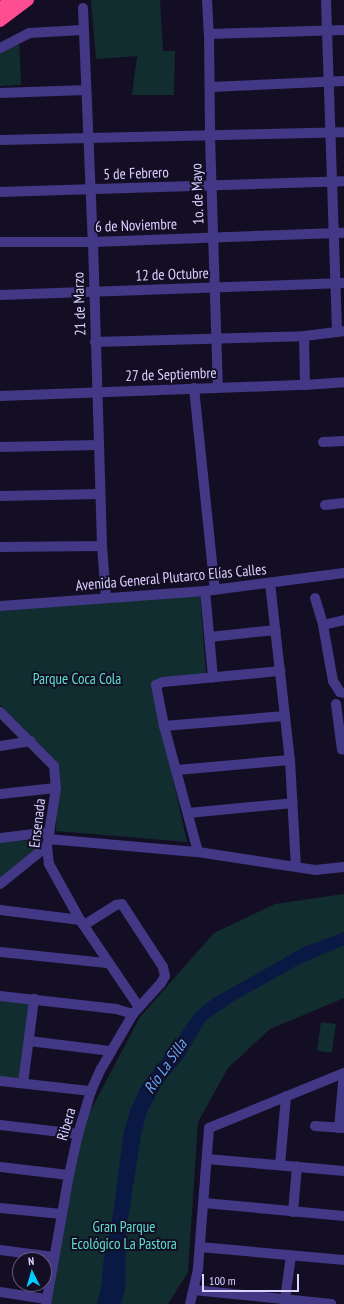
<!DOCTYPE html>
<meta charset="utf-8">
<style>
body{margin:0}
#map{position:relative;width:344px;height:1304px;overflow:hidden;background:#140e25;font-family:"PT Sans Narrow",sans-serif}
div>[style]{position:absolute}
.green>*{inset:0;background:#112d2f;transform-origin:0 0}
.water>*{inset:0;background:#091943}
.minor>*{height:10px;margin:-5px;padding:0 5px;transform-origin:5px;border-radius:5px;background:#423885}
.highway>*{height:12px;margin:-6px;padding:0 6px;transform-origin:6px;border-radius:6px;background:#ff4d92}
span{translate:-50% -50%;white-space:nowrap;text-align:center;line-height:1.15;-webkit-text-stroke:4px #140e25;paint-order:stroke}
.street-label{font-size:15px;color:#dbd2ff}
.park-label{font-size:15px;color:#5be2cc}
.water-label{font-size:16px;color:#60a7ff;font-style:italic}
.north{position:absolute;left:12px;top:1252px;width:40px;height:40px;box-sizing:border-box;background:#140e25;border:1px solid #645c7c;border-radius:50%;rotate:355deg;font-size:11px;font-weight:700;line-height:16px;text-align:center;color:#dbd2ff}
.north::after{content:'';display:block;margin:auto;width:14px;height:18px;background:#00cdfd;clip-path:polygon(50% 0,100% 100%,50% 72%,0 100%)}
.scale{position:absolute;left:202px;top:1274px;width:97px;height:18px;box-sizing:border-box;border:2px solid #dbd2ff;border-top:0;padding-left:5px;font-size:12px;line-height:14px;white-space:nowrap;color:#dbd2ff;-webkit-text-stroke:3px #140e25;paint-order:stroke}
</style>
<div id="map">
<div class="green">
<i style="clip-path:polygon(91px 0,160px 0,163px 51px,175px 51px,174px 95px,132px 95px,137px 56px,96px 59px)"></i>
<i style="clip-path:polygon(19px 38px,21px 85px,0 86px,0 50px)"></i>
<i style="clip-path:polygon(200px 595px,206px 674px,152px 682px,187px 842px,56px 831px,57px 766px,0 705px,0 609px)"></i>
<i style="clip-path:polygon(34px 840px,36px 849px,0 879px,0 842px)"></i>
<i style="clip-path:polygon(344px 894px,344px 998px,270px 1029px,228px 1068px,198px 1122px,188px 1272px,168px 1304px,41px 1304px,78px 1134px,140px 1017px,214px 933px,275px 904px)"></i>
<i style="clip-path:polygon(0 999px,26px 1002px,29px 1005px,21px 1077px,17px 1080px,0 1077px)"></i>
<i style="left:321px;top:1022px;width:15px;height:29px;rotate:8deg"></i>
</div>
<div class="water">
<i style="clip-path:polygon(344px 932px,344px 945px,300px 964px,232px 1002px,206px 1020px,184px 1057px,162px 1084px,147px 1112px,141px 1135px,126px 1231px,125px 1290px,122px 1300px,121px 1304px,97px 1304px,102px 1283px,103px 1264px,113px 1214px,124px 1131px,131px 1108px,142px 1085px,173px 1045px,195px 1013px,212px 999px,304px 947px)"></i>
</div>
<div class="minor">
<i style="left:207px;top:0;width:34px;rotate:87deg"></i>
<i style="left:209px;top:34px;width:103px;rotate:89.4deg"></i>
<i style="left:210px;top:137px;width:250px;rotate:88.2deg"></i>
<i style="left:326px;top:0;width:332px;rotate:88.1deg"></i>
<i style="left:83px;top:8px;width:234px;rotate:87.6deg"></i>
<i style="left:93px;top:242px;width:304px;rotate:88.3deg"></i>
<i style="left:102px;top:546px;width:52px;rotate:85.6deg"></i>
<i style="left:209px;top:34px;width:135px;rotate:-1.7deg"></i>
<i style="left:0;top:48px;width:33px;rotate:-27deg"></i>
<i style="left:29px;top:33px;width:53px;rotate:-3.2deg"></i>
<i style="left:210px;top:87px;width:134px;rotate:-2.6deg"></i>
<i style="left:0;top:93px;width:86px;rotate:-2deg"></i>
<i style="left:0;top:140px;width:344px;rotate:-1.3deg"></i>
<i style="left:0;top:192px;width:344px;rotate:-1.8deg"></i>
<i style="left:0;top:242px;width:93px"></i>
<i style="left:93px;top:242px;width:251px;rotate:-2.1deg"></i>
<i style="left:0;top:295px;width:344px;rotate:-2deg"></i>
<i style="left:304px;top:336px;width:49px;rotate:88.8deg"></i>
<i style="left:95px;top:342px;width:209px;rotate:-1.6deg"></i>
<i style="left:304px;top:336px;width:39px;rotate:-7deg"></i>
<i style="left:194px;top:388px;width:203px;rotate:84.1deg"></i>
<i style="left:0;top:396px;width:305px;rotate:-2.1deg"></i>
<i style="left:305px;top:385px;width:39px;rotate:-4deg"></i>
<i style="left:323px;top:442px;width:21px;rotate:-3deg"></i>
<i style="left:0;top:447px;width:99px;rotate:-1.2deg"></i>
<i style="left:0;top:496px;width:100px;rotate:-1.1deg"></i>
<i style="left:325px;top:505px;width:19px;rotate:-6deg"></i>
<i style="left:0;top:547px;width:102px;rotate:-0.6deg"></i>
<i style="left:270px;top:583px;width:178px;rotate:83.6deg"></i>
<i style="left:290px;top:760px;width:106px;rotate:86.8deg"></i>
<i style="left:205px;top:591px;width:87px;rotate:84.7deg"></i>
<i style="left:315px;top:598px;width:28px;rotate:73deg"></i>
<i style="left:323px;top:625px;width:57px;rotate:79.9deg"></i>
<i style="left:333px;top:681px;width:13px;rotate:58deg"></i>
<i style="left:340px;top:692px;width:4px;rotate:14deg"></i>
<i style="left:0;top:606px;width:206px;rotate:-4.2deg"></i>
<i style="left:205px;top:591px;width:140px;rotate:-7.4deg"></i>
<i style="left:323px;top:625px;width:22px;rotate:-13deg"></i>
<i style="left:210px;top:637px;width:66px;rotate:-6.1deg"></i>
<i style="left:336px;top:704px;width:46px;rotate:82.6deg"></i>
<i style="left:0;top:712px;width:76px;rotate:45deg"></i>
<i style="left:54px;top:766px;width:22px;rotate:85deg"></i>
<i style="left:56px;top:788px;width:59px;rotate:98.8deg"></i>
<i style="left:47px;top:846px;width:18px;rotate:84deg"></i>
<i style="left:49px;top:864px;width:64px;rotate:61deg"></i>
<i style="left:80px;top:920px;width:105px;rotate:55.9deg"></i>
<i style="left:164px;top:726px;width:121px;rotate:-4.7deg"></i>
<i style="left:0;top:746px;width:31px;rotate:-9deg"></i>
<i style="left:177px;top:770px;width:113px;rotate:-5.1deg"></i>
<i style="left:0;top:794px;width:56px;rotate:-6.1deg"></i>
<i style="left:188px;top:813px;width:105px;rotate:-5.4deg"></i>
<i style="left:0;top:838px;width:50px;rotate:-6.8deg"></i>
<i style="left:48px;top:839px;width:151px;rotate:5deg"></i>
<i style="left:198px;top:852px;width:118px;rotate:8.7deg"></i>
<i style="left:315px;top:870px;width:29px;rotate:-6deg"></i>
<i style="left:198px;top:852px;width:131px;rotate:-105.1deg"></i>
<i style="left:164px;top:726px;width:42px;rotate:-101deg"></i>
<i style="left:156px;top:685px;width:8px;rotate:-23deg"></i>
<i style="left:163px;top:682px;width:118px;rotate:-5.4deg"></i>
<i style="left:0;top:884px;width:60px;rotate:-39deg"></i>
<i style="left:0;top:910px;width:81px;rotate:7.1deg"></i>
<i style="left:0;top:952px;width:108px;rotate:5.9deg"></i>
<i style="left:0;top:996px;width:117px;rotate:6.4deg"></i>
<i style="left:116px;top:1009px;width:18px;rotate:16deg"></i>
<i style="left:29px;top:1041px;width:83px;rotate:7deg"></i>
<i style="left:0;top:1081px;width:92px;rotate:6.3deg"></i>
<i style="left:23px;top:1083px;width:85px;rotate:-82.5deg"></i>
<i style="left:0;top:1125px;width:79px;rotate:6.6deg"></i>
<i style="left:315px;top:1126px;width:29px;rotate:4deg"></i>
<i style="left:339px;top:1128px;width:55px;rotate:-84.8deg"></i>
<i style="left:207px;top:1159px;width:138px;rotate:5deg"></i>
<i style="left:280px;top:1165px;width:69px;rotate:-85deg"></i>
<i style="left:0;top:1167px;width:69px;rotate:6.6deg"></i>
<i style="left:204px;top:1203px;width:141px;rotate:5.3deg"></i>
<i style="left:0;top:1208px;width:62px;rotate:5.5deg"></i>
<i style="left:293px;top:1212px;width:46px;rotate:-85deg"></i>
<i style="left:200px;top:1247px;width:145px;rotate:5.2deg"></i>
<i style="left:0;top:1250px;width:54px;rotate:7.4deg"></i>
<i style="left:194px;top:1290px;width:138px;rotate:5.8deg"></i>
<i style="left:0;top:1292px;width:47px;rotate:8.7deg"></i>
<i style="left:285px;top:1300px;width:45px;rotate:-82.4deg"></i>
<i style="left:46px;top:1304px;width:131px;rotate:-79.9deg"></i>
<i style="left:69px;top:1175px;width:42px;rotate:-77.6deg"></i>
<i style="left:78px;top:1134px;width:45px;rotate:-73.2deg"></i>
<i style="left:91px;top:1091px;width:24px;rotate:-66deg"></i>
<i style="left:101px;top:1069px;width:64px;rotate:-59.8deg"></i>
<i style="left:133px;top:1014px;width:42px;rotate:-47.9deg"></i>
<i style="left:161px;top:983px;width:8px;rotate:-60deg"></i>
<i style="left:165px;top:976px;width:9px;rotate:-103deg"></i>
<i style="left:163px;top:967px;width:75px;rotate:-123.1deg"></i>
<i style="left:122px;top:904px;width:6px;rotate:171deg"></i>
<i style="left:116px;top:905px;width:38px;rotate:148deg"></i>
<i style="left:190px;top:1304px;width:37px;rotate:-77deg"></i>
<i style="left:198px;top:1268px;width:140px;rotate:-85.5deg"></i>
<i style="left:209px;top:1128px;width:146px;rotate:-22.2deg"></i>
</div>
<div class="highway">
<i style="left:0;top:8px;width:14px;rotate:-34deg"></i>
<i style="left:0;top:21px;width:35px;rotate:-37deg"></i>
</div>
<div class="street-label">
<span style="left:136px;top:173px;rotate:-2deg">5 de Febrero</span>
<span style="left:197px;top:194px;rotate:-92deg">1o. de Mayo</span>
<span style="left:136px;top:225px;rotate:-2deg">6 de Noviembre</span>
<span style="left:172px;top:274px;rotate:-2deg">12 de Octubre</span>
<span style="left:79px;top:304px;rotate:-92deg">21 de Marzo</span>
<span style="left:171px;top:374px;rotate:-2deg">27 de Septiembre</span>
<span style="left:171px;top:577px;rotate:-5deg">Avenida General Plutarco Elías Calles</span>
<span style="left:37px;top:823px;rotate:-83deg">Ensenada</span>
<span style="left:66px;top:1124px;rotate:-74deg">Ribera</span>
</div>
<div class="park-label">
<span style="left:77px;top:679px">Parque Coca Cola</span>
<span style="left:124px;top:1235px">Gran Parque<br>Ecológico La Pastora</span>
</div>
<div class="water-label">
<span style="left:165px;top:1066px;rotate:-55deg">Río La Silla</span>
</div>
<div class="north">N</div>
<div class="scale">100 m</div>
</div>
